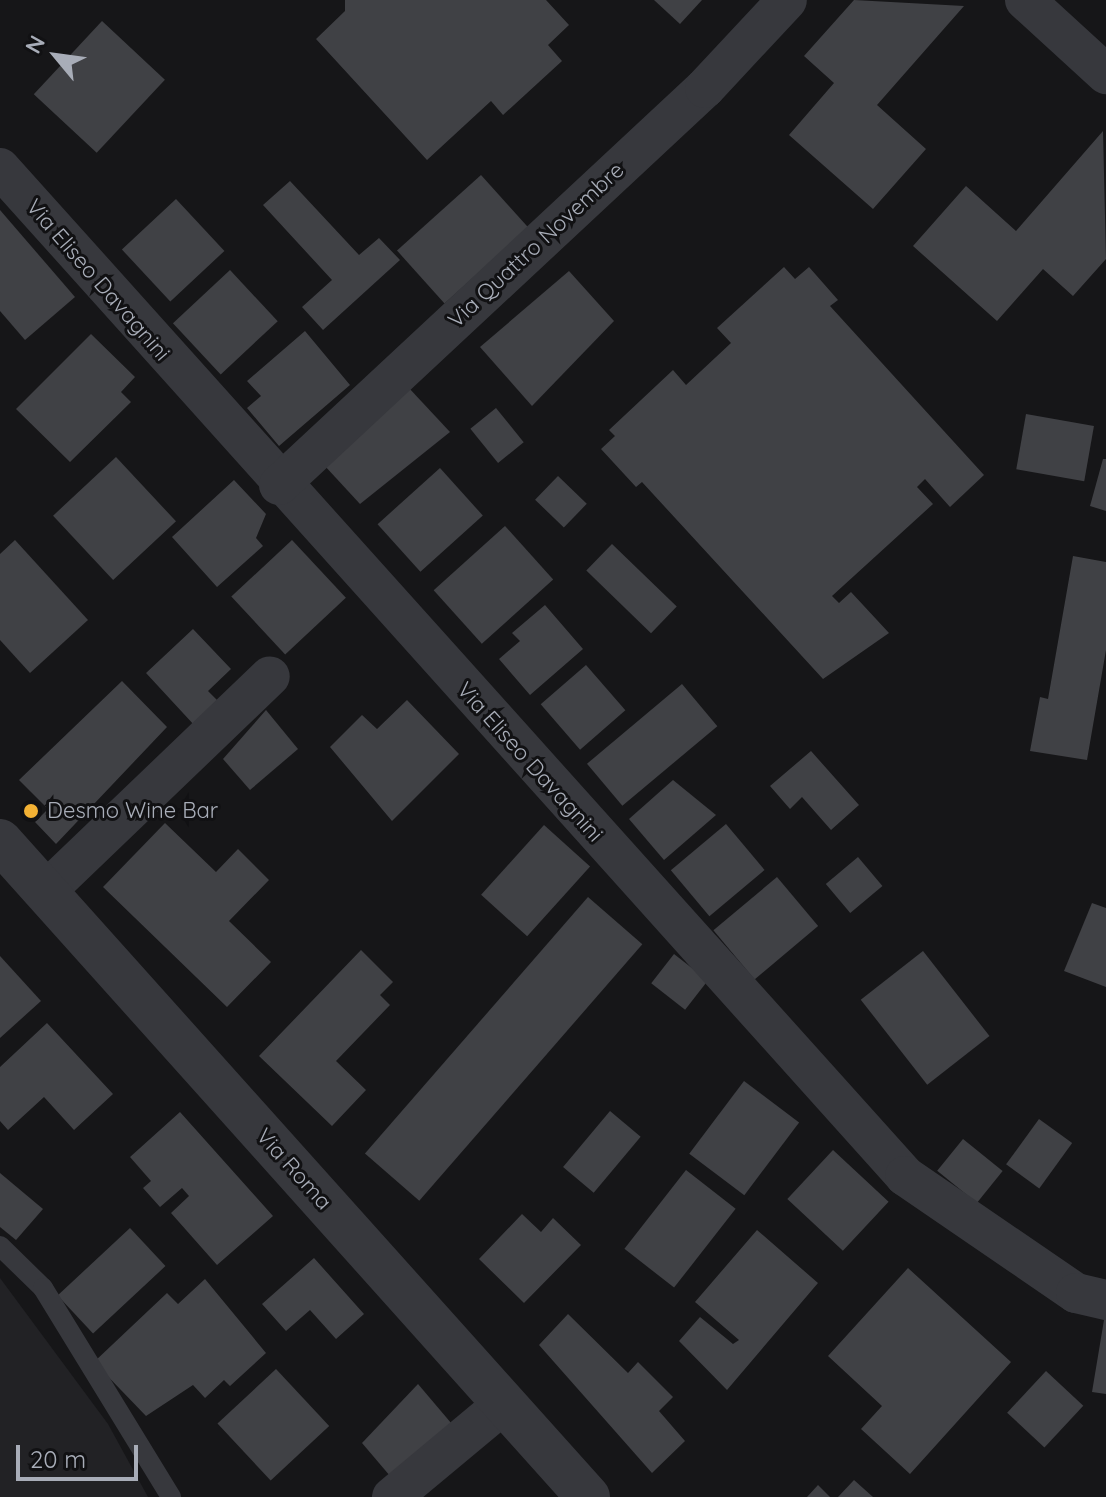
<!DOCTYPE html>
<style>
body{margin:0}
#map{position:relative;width:1106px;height:1497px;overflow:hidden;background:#161618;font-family:Quicksand,sans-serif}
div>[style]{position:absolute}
.built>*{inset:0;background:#222225}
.building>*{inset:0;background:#404145;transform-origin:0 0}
.service>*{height:20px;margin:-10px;padding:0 10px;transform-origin:10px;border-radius:10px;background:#37383d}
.minor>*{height:40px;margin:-20px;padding:0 20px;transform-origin:20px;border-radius:20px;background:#37383d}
.tertiary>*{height:44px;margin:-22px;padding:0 22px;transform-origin:22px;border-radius:22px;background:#37383d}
.dots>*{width:22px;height:22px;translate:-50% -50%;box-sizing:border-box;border:4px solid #111113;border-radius:50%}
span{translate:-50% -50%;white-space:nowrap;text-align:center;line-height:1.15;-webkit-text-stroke:6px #111113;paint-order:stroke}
.street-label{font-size:22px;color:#a8adb8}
.poi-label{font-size:22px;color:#a8adb8}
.left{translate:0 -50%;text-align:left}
.north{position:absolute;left:16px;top:16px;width:80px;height:80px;-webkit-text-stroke:6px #111113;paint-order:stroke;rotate:299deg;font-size:22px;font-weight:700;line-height:32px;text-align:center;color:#a8adb8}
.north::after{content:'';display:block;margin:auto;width:28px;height:36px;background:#a8adb8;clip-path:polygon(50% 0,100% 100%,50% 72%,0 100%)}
.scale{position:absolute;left:16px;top:1445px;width:122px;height:36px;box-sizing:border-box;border:4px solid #a8adb8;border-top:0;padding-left:10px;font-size:24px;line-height:28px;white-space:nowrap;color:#a8adb8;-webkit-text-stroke:6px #111113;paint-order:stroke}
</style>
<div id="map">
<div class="built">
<i style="clip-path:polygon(0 1278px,108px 1424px,148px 1497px,0 1497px)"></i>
</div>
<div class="building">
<i style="clip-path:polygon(345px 0,546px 0,569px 25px,548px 45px,562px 61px,503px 115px,491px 101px,427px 160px,316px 39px,345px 11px)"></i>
<i style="clip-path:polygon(654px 0,702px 0,680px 24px)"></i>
<i style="clip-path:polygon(854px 0,964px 6px,877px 105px,926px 149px,873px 209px,789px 135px,834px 83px,804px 56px)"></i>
<i style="left:102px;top:21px;width:86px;height:100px;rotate:43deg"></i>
<i style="clip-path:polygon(1103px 131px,1106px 259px,1073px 296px,1043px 269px,997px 321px,913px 246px,966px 186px,1016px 231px)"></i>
<i style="left:481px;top:175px;width:71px;height:113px;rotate:48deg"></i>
<i style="clip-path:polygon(290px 181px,359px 255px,379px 238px,400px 260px,323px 330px,302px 307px,332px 280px,263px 205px)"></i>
<i style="left:176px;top:199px;width:71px;height:74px;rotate:47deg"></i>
<i style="clip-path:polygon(0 210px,75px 297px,25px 340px,0 311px)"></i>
<i style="clip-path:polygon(784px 267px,795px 279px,809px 267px,838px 300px,830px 306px,984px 475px,950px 507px,925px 479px,917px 487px,933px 504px,832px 596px,839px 603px,851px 592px,889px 633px,823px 679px,642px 482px,636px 487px,601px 449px,615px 436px,609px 430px,673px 370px,686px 385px,731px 343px,717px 328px)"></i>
<i style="left:230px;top:270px;width:70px;height:78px;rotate:47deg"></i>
<i style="clip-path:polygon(569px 271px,614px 321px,532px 406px,480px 347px)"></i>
<i style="clip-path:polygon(305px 331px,350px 385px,279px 446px,247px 408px,261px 396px,247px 381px)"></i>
<i style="clip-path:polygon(91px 334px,135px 377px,121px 392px,131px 402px,70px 462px,16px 409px)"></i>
<i style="clip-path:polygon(408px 387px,450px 432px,360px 504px,324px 465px)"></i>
<i style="left:496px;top:408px;width:44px;height:33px;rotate:51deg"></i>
<i style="left:1026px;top:414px;width:69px;height:56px;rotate:10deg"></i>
<i style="left:116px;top:457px;width:88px;height:86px;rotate:47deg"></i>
<i style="clip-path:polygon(1103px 459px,1106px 459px,1106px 511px,1090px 506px)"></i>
<i style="left:440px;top:468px;width:64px;height:84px;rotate:48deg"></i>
<i style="left:558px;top:476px;width:40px;height:33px;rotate:44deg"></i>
<i style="clip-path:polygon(234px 480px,266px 514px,256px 538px,263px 546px,217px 587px,172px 537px)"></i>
<i style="left:505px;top:526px;width:72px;height:96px;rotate:48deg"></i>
<i style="clip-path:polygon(15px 540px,88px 620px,30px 673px,0 640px,0 554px)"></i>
<i style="left:292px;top:540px;width:79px;height:83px;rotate:47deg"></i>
<i style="left:612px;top:544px;width:90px;height:37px;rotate:44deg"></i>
<i style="clip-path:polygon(1073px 556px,1106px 562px,1106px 650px,1087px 760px,1030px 751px,1040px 697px,1048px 699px)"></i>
<i style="clip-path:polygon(545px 605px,583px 649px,530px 695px,499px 659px,520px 641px,512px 633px)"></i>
<i style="clip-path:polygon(193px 629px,231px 669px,208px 691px,220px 703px,195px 726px,146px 673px)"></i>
<i style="left:586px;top:665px;width:60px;height:60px;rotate:49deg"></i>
<i style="clip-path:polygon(122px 681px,167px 727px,56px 844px,35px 822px,48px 809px,19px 780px)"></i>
<i style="left:682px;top:684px;width:55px;height:124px;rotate:50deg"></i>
<i style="clip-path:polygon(407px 700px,459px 754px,392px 821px,330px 747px,362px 715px,377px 729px)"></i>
<i style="clip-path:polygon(266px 710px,298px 749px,250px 790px,223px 759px)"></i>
<i style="clip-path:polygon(811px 751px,859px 805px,831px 830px,802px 797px,790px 809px,770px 786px)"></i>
<i style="clip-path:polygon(673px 780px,716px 815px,664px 860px,629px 819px)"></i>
<i style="clip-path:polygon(165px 823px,216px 872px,238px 849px,269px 880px,229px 921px,271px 962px,227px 1007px,103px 887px)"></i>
<i style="left:726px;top:824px;width:60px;height:72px;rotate:50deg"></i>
<i style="left:544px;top:825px;width:62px;height:94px;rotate:42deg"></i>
<i style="left:858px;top:857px;width:38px;height:42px;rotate:50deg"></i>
<i style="left:777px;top:877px;width:64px;height:83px;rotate:50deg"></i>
<i style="left:588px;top:897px;width:72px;height:340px;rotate:41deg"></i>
<i style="clip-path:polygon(1092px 903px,1106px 908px,1106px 987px,1064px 971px)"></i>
<i style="clip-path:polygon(361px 950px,393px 982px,380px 995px,390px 1005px,336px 1061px,366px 1090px,332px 1126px,259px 1056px)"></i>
<i style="left:923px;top:951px;width:108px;height:79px;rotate:52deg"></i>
<i style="left:674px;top:954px;width:43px;height:37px;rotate:38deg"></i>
<i style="clip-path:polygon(0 956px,41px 1001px,0 1038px)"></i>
<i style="clip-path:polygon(47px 1023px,113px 1094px,74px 1130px,44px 1097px,8px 1130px,0 1121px,0 1067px)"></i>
<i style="left:744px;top:1081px;width:69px;height:91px;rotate:37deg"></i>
<i style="left:610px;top:1111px;width:40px;height:73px;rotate:40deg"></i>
<i style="clip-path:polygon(180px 1112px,273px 1216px,217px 1265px,171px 1213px,189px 1196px,182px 1188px,160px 1207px,143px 1188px,151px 1181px,130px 1157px)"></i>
<i style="left:1039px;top:1119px;width:41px;height:56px;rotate:36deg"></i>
<i style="left:963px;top:1139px;width:51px;height:41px;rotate:39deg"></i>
<i style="left:833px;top:1150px;width:76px;height:67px;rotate:43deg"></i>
<i style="left:686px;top:1170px;width:63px;height:100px;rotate:38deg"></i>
<i style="clip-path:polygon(0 1173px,43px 1209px,16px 1240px,0 1227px)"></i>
<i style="clip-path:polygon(522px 1214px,541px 1232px,553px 1218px,581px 1245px,524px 1303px,479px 1259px)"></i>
<i style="left:130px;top:1228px;width:52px;height:99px;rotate:47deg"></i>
<i style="clip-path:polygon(757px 1230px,818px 1283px,727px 1390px,679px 1341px,700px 1317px,733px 1344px,739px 1340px,695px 1302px)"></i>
<i style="clip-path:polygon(314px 1258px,364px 1314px,336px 1339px,310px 1310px,286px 1331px,262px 1304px)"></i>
<i style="clip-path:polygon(908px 1268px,1011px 1362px,910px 1474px,861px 1429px,882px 1406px,828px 1356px)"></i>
<i style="clip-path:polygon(205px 1279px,266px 1353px,230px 1386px,224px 1380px,205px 1398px,193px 1385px,146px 1416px,94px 1362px,167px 1293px,178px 1304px)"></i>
<i style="clip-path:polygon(568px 1314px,628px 1373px,638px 1362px,673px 1397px,659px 1411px,685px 1441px,652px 1473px,539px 1345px)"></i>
<i style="clip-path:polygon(1104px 1320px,1106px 1320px,1106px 1394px,1092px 1392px)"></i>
<i style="left:276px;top:1369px;width:78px;height:80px;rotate:47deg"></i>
<i style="left:1046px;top:1371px;width:51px;height:57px;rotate:43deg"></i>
<i style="clip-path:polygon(418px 1384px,457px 1430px,396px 1483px,362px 1443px)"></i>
<i style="clip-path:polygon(854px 1480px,873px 1497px,838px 1497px)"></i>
<i style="clip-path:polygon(818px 1485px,830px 1497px,807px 1497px)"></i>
</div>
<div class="service">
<i style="left:0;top:1246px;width:60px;rotate:44.3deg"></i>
<i style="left:43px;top:1288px;width:245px;rotate:58.5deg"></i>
</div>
<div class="minor">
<i style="left:1025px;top:0;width:110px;rotate:42.4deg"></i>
<i style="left:0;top:168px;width:1355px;rotate:48.08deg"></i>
<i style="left:905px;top:1176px;width:207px;rotate:34.4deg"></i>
<i style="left:1076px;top:1293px;width:31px;rotate:13deg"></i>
<i style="left:279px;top:485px;width:582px;rotate:-42.98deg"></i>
<i style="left:705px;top:88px;width:120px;rotate:-47deg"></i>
<i style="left:46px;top:891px;width:310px;rotate:-43.8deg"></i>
<i style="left:392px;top:1497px;width:147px;rotate:-39.8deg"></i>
</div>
<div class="tertiary">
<i style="left:0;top:841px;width:881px;rotate:48.13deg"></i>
</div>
<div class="dots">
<i style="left:31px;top:811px;background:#f2b134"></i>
</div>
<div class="street-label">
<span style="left:536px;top:245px;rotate:-43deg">Via Quattro Novembre</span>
<span style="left:98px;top:280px;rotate:49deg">Via Eliseo Davagnini</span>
<span style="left:530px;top:762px;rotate:48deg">Via Eliseo Davagnini</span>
<span style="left:294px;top:1169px;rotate:48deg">Via Roma</span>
</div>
<div class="poi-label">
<span class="left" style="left:47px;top:811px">Desmo Wine Bar</span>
</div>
<div class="north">N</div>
<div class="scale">20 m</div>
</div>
